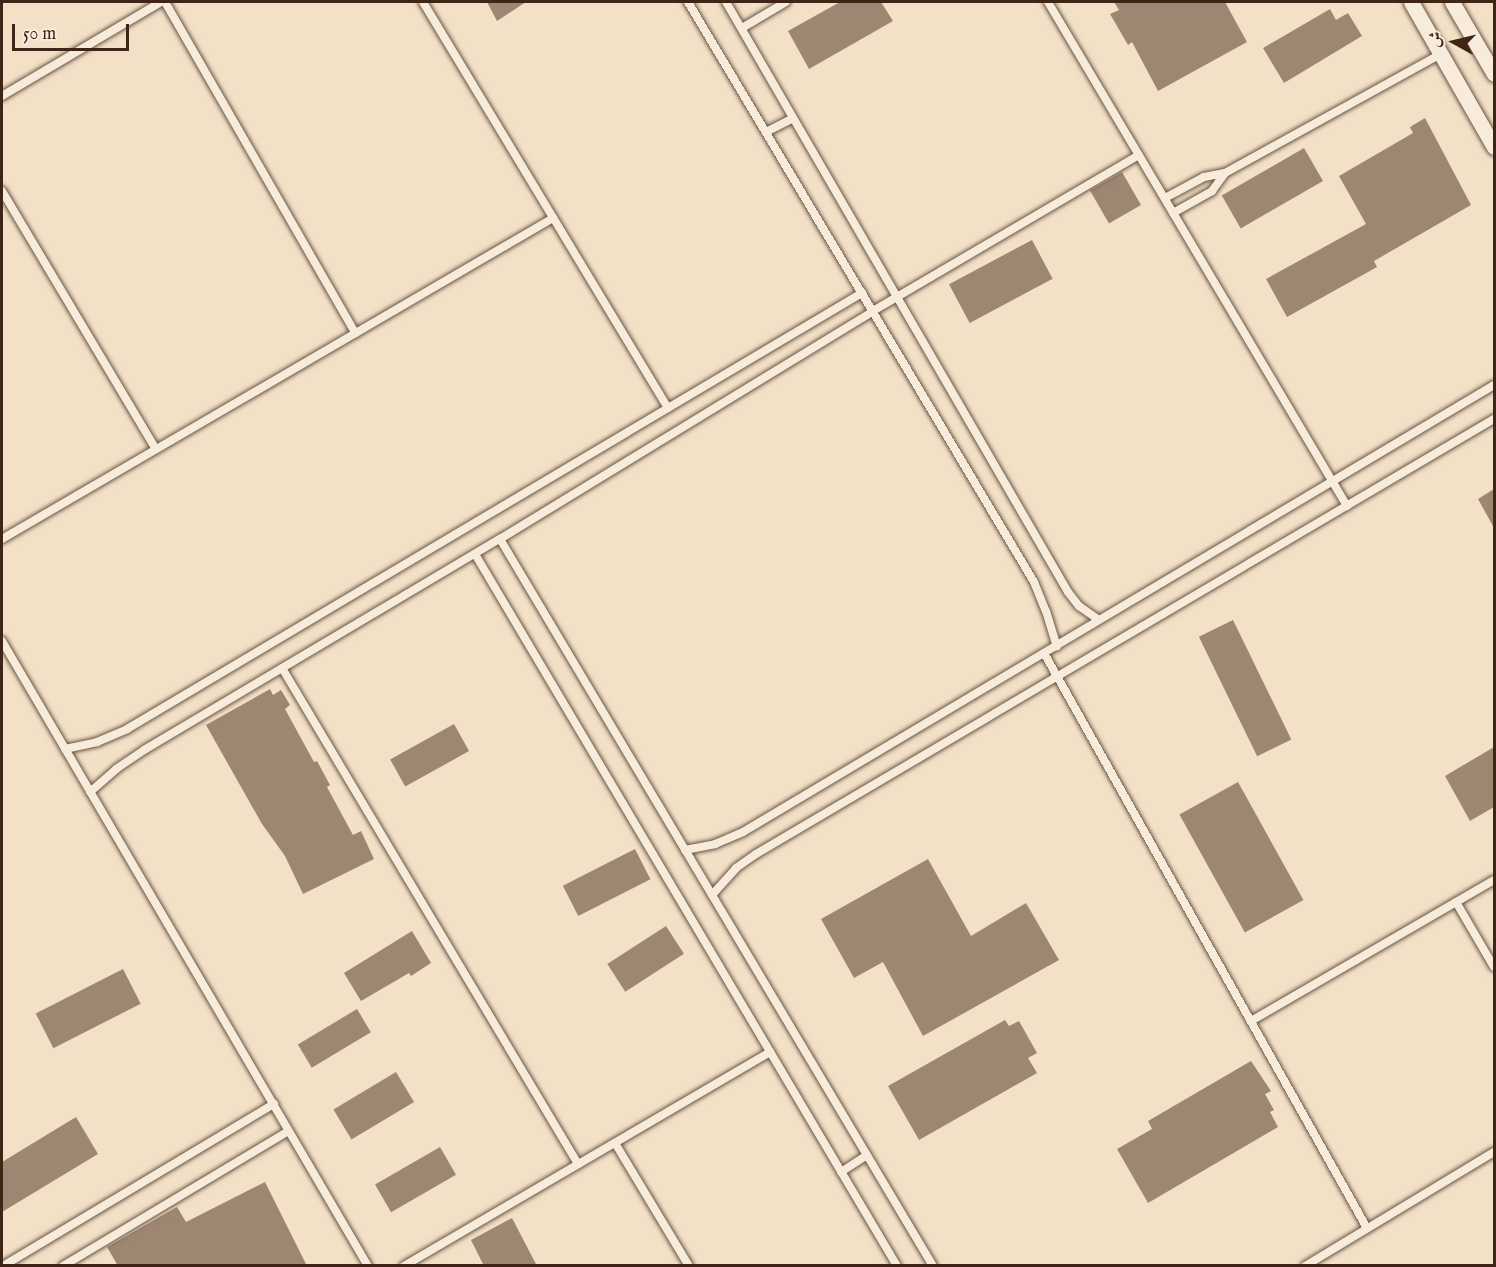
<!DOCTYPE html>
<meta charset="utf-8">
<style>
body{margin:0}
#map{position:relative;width:1496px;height:1267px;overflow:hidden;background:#f3e1c7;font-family:"IM FELL English",Amiri,serif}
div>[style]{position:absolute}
.building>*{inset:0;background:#9d8773;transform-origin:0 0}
.roads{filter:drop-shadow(0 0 2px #6c5444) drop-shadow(0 0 2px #6c5444)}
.lane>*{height:8px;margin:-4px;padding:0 4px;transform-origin:4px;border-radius:4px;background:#f7ecdb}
.street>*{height:15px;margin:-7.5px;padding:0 7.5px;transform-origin:7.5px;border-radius:7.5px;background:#f7ecdb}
span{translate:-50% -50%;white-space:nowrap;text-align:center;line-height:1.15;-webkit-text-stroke:4.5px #f7ecdb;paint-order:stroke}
.frame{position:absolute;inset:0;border:3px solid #3f2518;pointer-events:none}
.north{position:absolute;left:1424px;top:12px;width:60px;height:60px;-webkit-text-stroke:4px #f7ecdb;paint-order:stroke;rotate:278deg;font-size:16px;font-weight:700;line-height:24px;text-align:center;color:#3f2518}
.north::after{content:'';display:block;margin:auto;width:21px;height:27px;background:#3f2518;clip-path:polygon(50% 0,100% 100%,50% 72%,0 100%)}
.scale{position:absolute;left:12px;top:24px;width:117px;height:27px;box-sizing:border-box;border:3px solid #3f2518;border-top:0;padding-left:8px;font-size:18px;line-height:21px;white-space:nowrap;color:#3f2518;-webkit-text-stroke:4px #f7ecdb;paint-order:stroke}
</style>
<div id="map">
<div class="building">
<i style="clip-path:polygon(487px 2px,526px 2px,497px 21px)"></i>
<i style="clip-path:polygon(840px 2px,881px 2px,893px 21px,809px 69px,788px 31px)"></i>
<i style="clip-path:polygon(1114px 2px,1225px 2px,1247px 42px,1158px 91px,1132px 42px,1128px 45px,1110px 14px,1119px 10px)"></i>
<i style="clip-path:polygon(1330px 9px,1336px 20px,1348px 13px,1362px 36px,1284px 83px,1263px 48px)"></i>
<i style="clip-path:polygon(1425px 118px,1471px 205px,1374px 261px,1377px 267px,1287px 317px,1266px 279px,1366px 224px,1339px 176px,1413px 133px,1410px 127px)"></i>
<i style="left:1304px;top:148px;width:38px;height:95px;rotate:60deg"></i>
<i style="left:1122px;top:172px;width:38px;height:37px;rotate:60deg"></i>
<i style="left:1032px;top:240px;width:44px;height:94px;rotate:62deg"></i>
<i style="clip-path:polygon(1494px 489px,1494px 528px,1478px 499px)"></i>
<i style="left:1233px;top:620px;width:133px;height:38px;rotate:64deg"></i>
<i style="clip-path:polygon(270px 689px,273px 695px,281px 690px,290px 705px,285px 709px,314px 762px,317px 761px,330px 785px,327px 787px,353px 835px,361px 831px,374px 859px,303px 894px,285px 856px,262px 824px,206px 725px)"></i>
<i style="left:454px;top:724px;width:31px;height:73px;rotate:61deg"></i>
<i style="clip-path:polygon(1494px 747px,1494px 807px,1470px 821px,1445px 776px)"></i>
<i style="left:1238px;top:782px;width:135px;height:67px;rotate:61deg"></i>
<i style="left:635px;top:849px;width:34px;height:81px;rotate:63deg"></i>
<i style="clip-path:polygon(928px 859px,971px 936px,1026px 903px,1059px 960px,923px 1036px,883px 962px,854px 978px,821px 919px)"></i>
<i style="left:666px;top:926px;width:33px;height:70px;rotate:57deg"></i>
<i style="clip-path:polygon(412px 931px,431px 963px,411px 976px,409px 973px,361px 1001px,344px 973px)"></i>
<i style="left:123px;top:969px;width:39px;height:98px;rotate:63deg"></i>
<i style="left:357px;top:1009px;width:27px;height:69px;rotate:59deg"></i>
<i style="clip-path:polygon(1005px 1020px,1009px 1026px,1019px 1021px,1037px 1053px,1028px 1058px,1037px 1073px,919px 1140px,888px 1086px)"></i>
<i style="clip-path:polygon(1251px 1061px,1271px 1091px,1265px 1094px,1274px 1110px,1270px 1112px,1278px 1127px,1148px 1203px,1117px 1149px,1152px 1129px,1148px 1121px)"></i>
<i style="left:396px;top:1072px;width:35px;height:73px;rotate:59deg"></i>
<i style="clip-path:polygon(76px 1117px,98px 1154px,2px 1212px,2px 1162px)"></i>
<i style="left:440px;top:1147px;width:32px;height:75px;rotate:60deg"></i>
<i style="clip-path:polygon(265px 1182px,307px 1266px,118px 1266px,107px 1247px,177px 1207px,186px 1222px)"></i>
<i style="clip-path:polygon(512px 1218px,537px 1266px,484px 1266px,471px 1240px)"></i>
</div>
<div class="roads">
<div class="lane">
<i style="left:165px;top:2px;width:382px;rotate:60.1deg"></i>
<i style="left:423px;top:2px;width:474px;rotate:58.9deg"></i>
<i style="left:688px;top:2px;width:675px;rotate:59.18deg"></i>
<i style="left:1034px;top:582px;width:31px;rotate:68deg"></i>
<i style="left:1046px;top:611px;width:37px;rotate:73deg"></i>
<i style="left:726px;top:2px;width:682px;rotate:59.9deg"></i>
<i style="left:1068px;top:592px;width:18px;rotate:52deg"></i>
<i style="left:1079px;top:606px;width:24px;rotate:35deg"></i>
<i style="left:1048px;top:2px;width:586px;rotate:59.32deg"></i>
<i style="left:742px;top:28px;width:51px;rotate:-30.6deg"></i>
<i style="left:2px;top:96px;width:185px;rotate:-30.6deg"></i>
<i style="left:766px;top:132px;width:30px;rotate:-27deg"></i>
<i style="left:2px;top:191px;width:300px;rotate:59.2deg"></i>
<i style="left:1165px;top:198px;width:44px;rotate:-28.3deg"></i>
<i style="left:1204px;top:177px;width:21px;rotate:-11deg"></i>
<i style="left:1225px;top:173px;width:247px;rotate:-28.9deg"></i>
<i style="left:1173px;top:213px;width:45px;rotate:-29.4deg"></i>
<i style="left:1212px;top:191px;width:22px;rotate:-54deg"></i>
<i style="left:2px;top:539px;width:638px;rotate:-30.22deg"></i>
<i style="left:500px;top:539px;width:846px;rotate:59.22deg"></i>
<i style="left:475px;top:554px;width:828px;rotate:59.34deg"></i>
<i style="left:2px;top:641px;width:724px;rotate:59.65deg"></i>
<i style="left:1044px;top:653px;width:660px;rotate:60.68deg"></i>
<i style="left:282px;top:668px;width:578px;rotate:59.17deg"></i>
<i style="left:65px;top:749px;width:33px;rotate:-12deg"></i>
<i style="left:97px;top:742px;width:33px;rotate:-23deg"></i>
<i style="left:127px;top:729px;width:855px;rotate:-30.68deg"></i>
<i style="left:90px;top:792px;width:35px;rotate:-41deg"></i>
<i style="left:116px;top:769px;width:34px;rotate:-34deg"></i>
<i style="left:144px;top:750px;width:414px;rotate:-30.7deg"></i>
<i style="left:500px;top:539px;width:437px;rotate:-31.4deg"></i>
<i style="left:873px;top:311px;width:308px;rotate:-30.4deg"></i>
<i style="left:685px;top:850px;width:31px;rotate:-11deg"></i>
<i style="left:715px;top:844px;width:30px;rotate:-23deg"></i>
<i style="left:743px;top:832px;width:874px;rotate:-30.76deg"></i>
<i style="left:712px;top:895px;width:36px;rotate:-48deg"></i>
<i style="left:736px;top:868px;width:24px;rotate:-35deg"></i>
<i style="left:756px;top:854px;width:857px;rotate:-30.52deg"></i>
<i style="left:1456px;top:902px;width:75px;rotate:59.7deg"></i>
<i style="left:1251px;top:1021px;width:281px;rotate:-30.1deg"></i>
<i style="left:615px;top:1143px;width:144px;rotate:59deg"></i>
<i style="left:841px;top:1172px;width:31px;rotate:-33deg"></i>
<i style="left:3px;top:1266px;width:316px;rotate:-30.9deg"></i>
<i style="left:63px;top:1266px;width:263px;rotate:-30.9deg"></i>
<i style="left:404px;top:1266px;width:424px;rotate:-30.3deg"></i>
<i style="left:1305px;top:1266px;width:221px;rotate:-31.1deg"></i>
</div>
<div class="street">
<i style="left:1411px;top:2px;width:167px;rotate:60.2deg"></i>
<i style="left:1452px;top:2px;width:83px;rotate:59.7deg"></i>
</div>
</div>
<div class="frame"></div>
<div class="north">ش</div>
<div class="scale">50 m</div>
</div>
